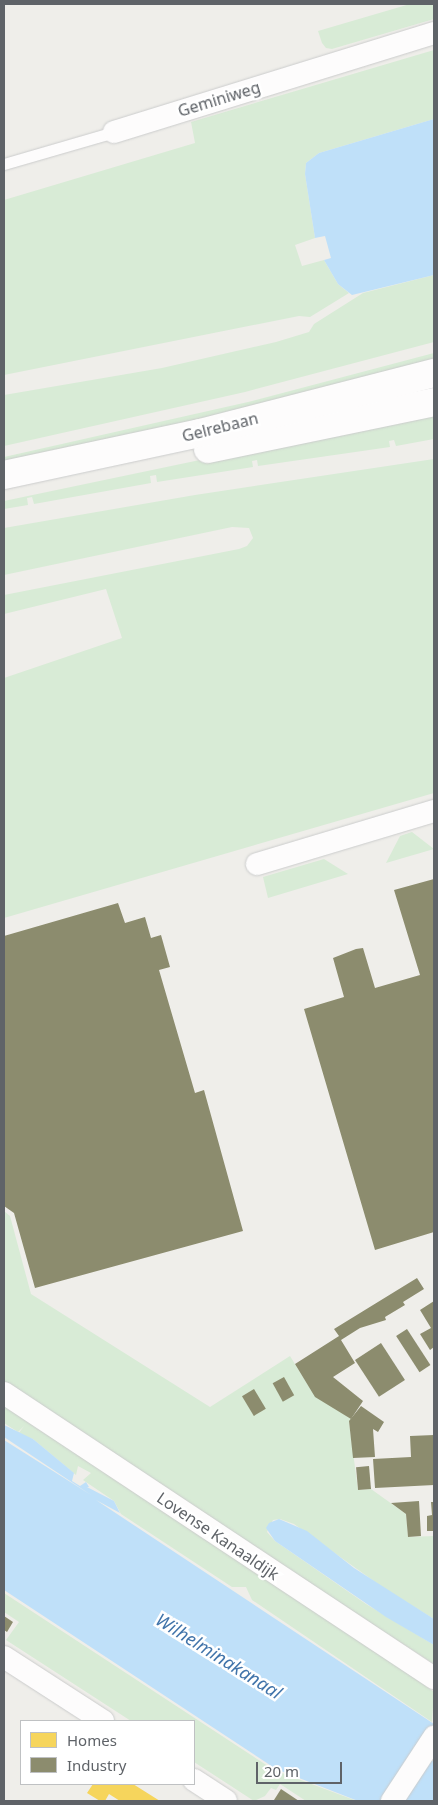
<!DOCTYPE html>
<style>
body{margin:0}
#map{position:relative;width:438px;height:1805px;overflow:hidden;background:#efeeea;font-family:"Noto Sans",sans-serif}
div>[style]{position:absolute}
.green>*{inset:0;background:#d8ebd6}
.water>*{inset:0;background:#bfe0f9}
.homes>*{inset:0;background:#f6d55c}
.industry>*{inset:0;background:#8c8c6e;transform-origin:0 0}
.roads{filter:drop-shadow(0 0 1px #cbcccc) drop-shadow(0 0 1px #cbcccc)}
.lane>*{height:11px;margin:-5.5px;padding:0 5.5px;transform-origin:5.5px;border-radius:5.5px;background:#fdfcfc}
.street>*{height:22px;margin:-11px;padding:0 11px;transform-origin:11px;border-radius:11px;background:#fdfcfc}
.secondary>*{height:28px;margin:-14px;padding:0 14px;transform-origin:14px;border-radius:14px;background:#fdfcfc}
span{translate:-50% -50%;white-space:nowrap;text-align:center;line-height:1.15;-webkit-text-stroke:5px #fff;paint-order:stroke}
.street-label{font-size:16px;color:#5f6368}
.water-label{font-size:18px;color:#4174aa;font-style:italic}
.frame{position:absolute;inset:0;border:5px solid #5f6368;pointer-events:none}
.legend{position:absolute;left:20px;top:1720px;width:175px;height:65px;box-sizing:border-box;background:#fff;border:1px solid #bfc1c3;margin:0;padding:6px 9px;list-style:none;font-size:15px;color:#5f6368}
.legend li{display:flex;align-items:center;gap:10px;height:25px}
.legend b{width:25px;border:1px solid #bfc1c3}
.scale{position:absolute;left:256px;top:1762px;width:86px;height:22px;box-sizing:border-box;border:2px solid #5f6368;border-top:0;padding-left:6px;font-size:15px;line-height:18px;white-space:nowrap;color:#5f6368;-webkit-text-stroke:4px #fff;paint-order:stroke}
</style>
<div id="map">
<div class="green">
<i style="clip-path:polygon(410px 4px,434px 4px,434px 19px,332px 49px,326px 48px,322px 43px,318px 31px)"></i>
<i style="clip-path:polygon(434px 50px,434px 119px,319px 153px,306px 163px,305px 174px,315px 238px,295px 245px,302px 266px,324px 260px,338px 284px,349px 293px,310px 317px,299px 316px,4px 375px,4px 200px,195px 143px,191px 122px)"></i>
<i style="clip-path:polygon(434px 275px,434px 342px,245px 392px,4px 446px,4px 395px,162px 368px,276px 342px,309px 332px,314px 324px,363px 293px)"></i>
<i style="clip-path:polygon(434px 353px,434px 363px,192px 424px,4px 466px,4px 457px,248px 402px)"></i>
<i style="clip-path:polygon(434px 411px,434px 439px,396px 446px,394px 440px,389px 441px,390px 447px,258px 466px,257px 460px,252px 461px,253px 467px,157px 482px,156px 475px,150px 476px,151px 483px,34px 504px,32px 497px,27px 498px,28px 505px,4px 509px,4px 501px)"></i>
<i style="clip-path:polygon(434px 459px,434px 793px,4px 918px,4px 678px,122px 638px,106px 589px,4px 614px,4px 595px,239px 549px,247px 546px,253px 538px,249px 528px,232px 527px,4px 575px,4px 528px,195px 495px)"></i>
<i style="clip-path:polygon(412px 832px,434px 849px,386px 863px,400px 836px)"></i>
<i style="clip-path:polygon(324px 859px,348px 874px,268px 898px,263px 877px)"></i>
<i style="clip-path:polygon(4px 1211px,10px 1216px,31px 1294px,210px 1407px,290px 1356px,311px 1390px,351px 1419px,349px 1422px,358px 1490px,371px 1489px,406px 1514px,408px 1537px,434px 1536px,434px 1619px,385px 1589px,294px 1524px,280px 1519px,273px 1520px,267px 1532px,275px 1541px,366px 1604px,434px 1645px,434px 1664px,4px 1386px)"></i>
<i style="clip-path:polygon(4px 1404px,420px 1682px,434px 1692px,432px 1722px,252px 1600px,246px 1587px,232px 1587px,121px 1514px,114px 1501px,83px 1480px,91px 1473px,78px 1466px,76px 1475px,33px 1439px,18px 1434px,24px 1426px,18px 1432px,4px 1423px)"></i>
<i style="clip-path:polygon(4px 1593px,274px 1770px,357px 1801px,306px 1801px,280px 1784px,276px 1790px,271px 1788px,265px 1796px,254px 1801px,194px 1762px,194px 1721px,131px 1721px,6px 1640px,19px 1622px,4px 1612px)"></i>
</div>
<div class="water">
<i style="clip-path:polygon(434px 119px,434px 275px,352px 295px,338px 284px,324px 260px,331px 258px,325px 236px,315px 238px,305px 174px,306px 163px,319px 153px)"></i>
<i style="clip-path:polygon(4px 1425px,33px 1439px,74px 1473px,72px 1481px,80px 1486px,86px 1482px,89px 1487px,87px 1487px,114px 1501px,120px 1513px,96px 1500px,434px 1724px,434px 1756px,417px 1746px,413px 1747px,434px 1762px,434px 1801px,358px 1801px,276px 1769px,4px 1590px,4px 1440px,91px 1495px,4px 1437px)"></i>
<i style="clip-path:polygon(279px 1519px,307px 1531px,354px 1568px,434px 1619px,434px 1645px,386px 1617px,275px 1541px,266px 1528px,269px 1523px)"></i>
</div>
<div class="homes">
<i style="clip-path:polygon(93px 1784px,133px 1784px,160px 1801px,120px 1801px,109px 1794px,105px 1801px,100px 1801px,87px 1793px)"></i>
</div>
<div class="industry">
<i style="clip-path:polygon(434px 879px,434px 1232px,375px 1250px,304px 1009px,344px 997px,333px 958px,356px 949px,363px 948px,375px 988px,420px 975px,394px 890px)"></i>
<i style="clip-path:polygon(118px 903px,125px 923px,145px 917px,151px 938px,161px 935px,170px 967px,159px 970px,195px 1093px,204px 1090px,243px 1231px,35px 1288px,14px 1213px,4px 1206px,4px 936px)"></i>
<i style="clip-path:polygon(417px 1278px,424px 1289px,403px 1302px,405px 1305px,385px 1317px,386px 1320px,360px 1328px,341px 1340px,355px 1363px,333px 1377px,363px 1401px,351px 1419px,315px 1397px,295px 1364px,339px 1336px,334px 1329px)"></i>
<i style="clip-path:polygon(434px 1301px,434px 1347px,430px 1350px,420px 1334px,431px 1328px,420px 1310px)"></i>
<i style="left:407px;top:1329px;width:43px;height:13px;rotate:57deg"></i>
<i style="left:381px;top:1343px;width:44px;height:31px;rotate:57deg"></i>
<i style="left:284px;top:1377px;width:21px;height:13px;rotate:61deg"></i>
<i style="left:254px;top:1389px;width:23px;height:14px;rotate:59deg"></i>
<i style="clip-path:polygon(361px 1406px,384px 1422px,378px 1432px,373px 1429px,375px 1457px,353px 1458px,349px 1421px)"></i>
<i style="clip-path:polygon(434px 1435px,434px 1485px,375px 1488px,373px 1459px,411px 1457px,410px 1436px)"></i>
<i style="left:369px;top:1466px;width:23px;height:13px;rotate:85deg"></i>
<i style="clip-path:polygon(419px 1501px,421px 1536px,408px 1537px,406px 1514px,391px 1503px)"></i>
<i style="clip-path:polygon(431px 1502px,434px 1502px,434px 1531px,427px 1531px,427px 1516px,432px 1515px)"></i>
<i style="clip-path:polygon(4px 1616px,13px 1622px,7px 1632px,4px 1630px)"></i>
<i style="clip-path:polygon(281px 1789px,299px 1801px,274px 1800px)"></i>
</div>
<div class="roads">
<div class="lane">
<i style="left:4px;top:164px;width:115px;rotate:-16.2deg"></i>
</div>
<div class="street">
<i style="left:114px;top:132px;width:335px;rotate:-17.2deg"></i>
<i style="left:257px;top:864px;width:185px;rotate:-16.7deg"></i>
<i style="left:4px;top:1393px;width:516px;rotate:33.54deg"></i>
<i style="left:4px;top:1657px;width:118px;rotate:32.9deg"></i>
<i style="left:194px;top:1780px;width:38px;rotate:33deg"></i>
<i style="left:392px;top:1801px;width:77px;rotate:-56.7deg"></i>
</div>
<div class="secondary">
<i style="left:208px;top:449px;width:231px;rotate:-11.7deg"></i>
<i style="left:4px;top:475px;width:200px;rotate:-12.1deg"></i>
<i style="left:200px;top:433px;width:242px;rotate:-14.4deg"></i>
</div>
</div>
<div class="street-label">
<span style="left:219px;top:99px;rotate:-17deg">Geminiweg</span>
<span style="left:220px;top:427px;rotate:-14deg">Gelrebaan</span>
<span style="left:218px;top:1536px;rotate:34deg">Lovense Kanaaldijk</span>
</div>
<div class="water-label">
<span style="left:219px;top:1656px;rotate:32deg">Wilhelminakanaal</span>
</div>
<div class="frame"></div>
<ul class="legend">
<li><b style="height:14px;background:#f6d55c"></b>Homes</li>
<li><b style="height:14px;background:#8c8c6e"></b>Industry</li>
</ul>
<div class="scale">20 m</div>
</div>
